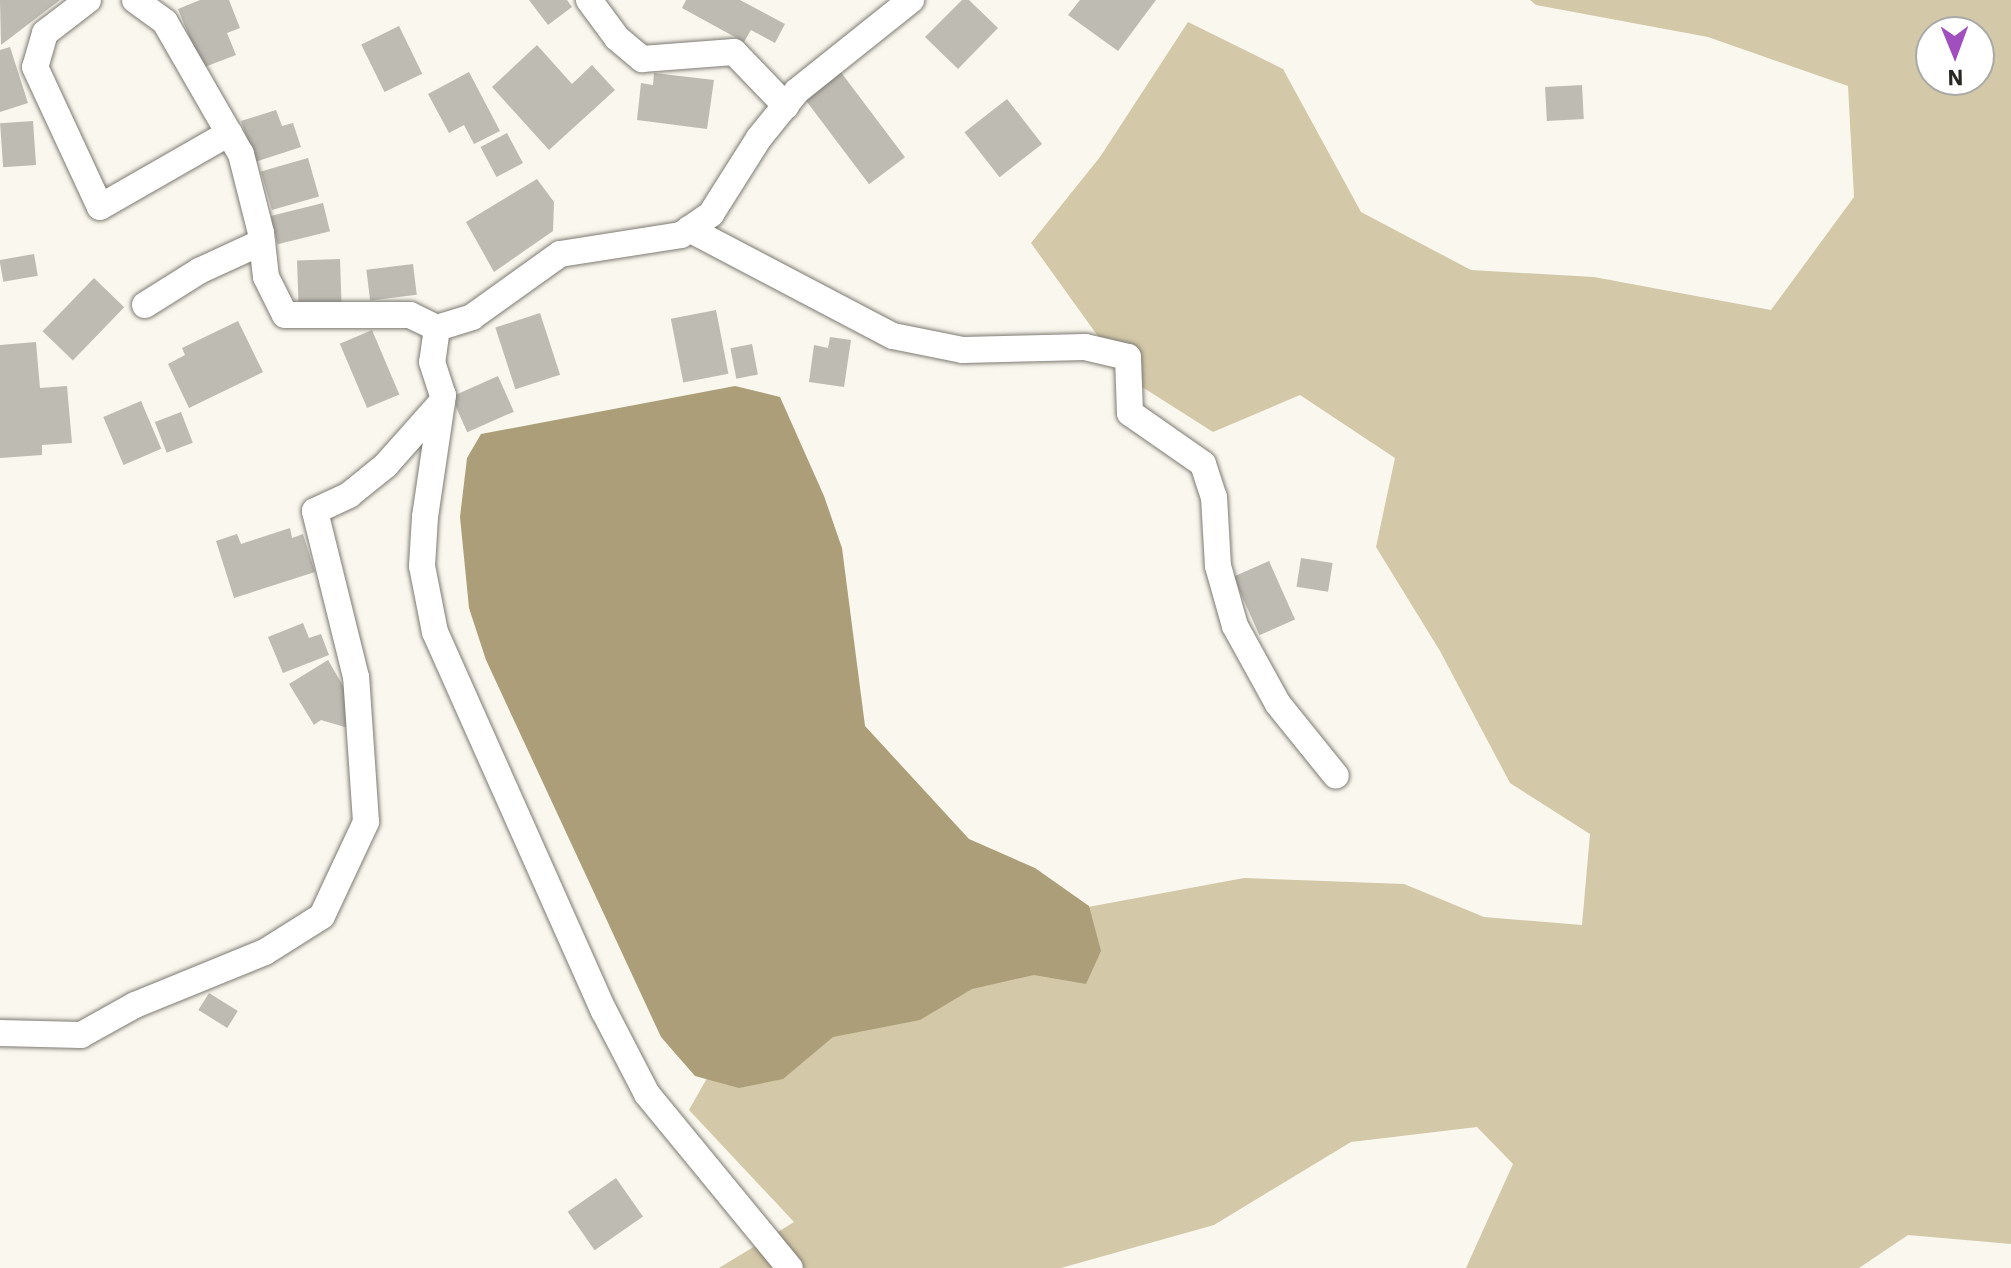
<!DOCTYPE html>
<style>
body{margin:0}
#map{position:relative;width:2011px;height:1268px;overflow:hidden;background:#faf7ee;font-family:"IBM Plex Sans",sans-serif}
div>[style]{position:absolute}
.green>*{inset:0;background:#d3c8a7}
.water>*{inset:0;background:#ab9e78}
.building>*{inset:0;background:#bebbb3;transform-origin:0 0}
.roads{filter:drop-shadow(0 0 2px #7c7a72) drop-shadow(0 0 2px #7c7a72)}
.minor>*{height:26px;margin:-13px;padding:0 13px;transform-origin:13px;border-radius:13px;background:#fff}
span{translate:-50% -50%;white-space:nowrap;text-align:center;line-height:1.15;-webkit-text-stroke:8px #fff;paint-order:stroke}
.north{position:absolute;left:1915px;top:16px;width:80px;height:80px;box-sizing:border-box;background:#fff;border:2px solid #a9a9a7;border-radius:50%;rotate:179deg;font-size:22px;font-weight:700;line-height:32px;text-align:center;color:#282724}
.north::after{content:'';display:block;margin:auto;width:28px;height:36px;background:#a14fbf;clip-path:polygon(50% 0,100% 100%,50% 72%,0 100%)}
</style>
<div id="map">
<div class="green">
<i style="clip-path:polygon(evenodd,1530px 0,2011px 0,2011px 1244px,1908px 1235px,1859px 1268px,1466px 1268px,1513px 1164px,1477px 1127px,1351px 1142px,1214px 1225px,1061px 1268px,719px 1268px,794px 1222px,689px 1110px,724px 1048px,1045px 915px,1244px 878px,1404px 884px,1484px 917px,1582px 925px,1590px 834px,1510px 783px,1440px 651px,1376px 547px,1395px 458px,1300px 395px,1213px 432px,1128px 378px,1031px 243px,1100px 157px,1188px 22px,1283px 69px,1361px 212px,1471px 270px,1594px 277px,1771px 310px,1854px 197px,1848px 86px,1708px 37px,1536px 5px,1530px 0,1931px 32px,1979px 32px,1979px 80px,1931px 80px,1931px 32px)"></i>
</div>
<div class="water">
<i style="clip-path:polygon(735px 386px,780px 397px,824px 496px,842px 548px,865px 726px,969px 839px,1035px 868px,1089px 906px,1101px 951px,1086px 984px,1034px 975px,972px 989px,920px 1020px,833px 1037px,783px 1079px,739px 1088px,695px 1076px,661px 1037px,486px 660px,469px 608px,460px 517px,467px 458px,481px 434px)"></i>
</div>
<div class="building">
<i style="clip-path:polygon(0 0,60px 0,1px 45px)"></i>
<i style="clip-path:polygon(200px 0,229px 0,240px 28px,227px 33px,236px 55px,202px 68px,178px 9px)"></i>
<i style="clip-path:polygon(529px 0,567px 0,572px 7px,548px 25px)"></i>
<i style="clip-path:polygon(686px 0,740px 0,785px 24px,775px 43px,751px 30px,744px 42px,682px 8px)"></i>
<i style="clip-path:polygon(962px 0,969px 0,998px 28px,958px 69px,925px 37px)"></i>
<i style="clip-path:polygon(1080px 0,1156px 0,1118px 51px,1068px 15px)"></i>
<i style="left:399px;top:26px;width:53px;height:42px;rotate:64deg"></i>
<i style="clip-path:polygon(537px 45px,572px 84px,592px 65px,615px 90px,549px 150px,492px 87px)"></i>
<i style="clip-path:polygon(10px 47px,28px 103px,0 112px,0 50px)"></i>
<i style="left:837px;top:67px;width:113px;height:45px;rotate:53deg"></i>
<i style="clip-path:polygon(469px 72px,500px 131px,474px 144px,464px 125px,449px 133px,428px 94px)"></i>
<i style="clip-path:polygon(654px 73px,714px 80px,707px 129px,637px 120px,641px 83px,653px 85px)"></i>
<i style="left:1582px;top:85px;width:34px;height:37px;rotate:87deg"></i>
<i style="left:1007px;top:99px;width:57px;height:54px;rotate:52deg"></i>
<i style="clip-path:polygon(276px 110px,282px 126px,293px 123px,301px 147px,255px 162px,241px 121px)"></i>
<i style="left:33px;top:121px;width:44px;height:33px;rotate:86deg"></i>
<i style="left:507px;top:133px;width:34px;height:30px;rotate:62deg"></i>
<i style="left:308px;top:158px;width:40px;height:49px;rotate:74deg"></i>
<i style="clip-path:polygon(537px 179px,554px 202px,553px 231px,494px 272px,466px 222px)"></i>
<i style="left:323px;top:203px;width:29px;height:54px;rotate:76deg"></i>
<i style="left:34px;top:254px;width:22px;height:35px;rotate:80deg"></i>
<i style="left:340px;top:259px;width:46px;height:43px;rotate:88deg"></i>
<i style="left:413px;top:264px;width:31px;height:47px;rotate:83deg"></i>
<i style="left:94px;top:278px;width:42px;height:74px;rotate:44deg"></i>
<i style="left:716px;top:310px;width:65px;height:46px;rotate:79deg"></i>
<i style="left:540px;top:313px;width:65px;height:47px;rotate:72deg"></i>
<i style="clip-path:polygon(238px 321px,263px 372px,189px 408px,168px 364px,185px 355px,182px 348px)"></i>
<i style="left:372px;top:330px;width:70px;height:35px;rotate:67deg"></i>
<i style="clip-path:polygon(830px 337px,851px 340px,844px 387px,809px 382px,814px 345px,828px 348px)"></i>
<i style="clip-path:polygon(36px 342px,40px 388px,67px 386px,72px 443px,42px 445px,42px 455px,0 458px,0 345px)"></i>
<i style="left:752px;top:344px;width:31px;height:22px;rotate:79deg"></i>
<i style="left:498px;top:376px;width:39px;height:51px;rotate:66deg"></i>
<i style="left:141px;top:401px;width:52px;height:41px;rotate:67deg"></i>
<i style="left:181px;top:412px;width:33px;height:28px;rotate:69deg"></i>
<i style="clip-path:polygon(290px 528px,292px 538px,303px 534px,315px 572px,234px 598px,216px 541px,237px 534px,241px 544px)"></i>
<i style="left:1301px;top:558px;width:32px;height:29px;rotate:9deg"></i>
<i style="left:1269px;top:561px;width:64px;height:39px;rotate:66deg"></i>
<i style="clip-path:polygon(303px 623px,309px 638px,321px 634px,329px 655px,283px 673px,268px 637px)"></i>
<i style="clip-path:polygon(328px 660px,349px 696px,348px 728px,321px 720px,314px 725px,289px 684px)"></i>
<i style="left:209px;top:993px;width:34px;height:20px;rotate:32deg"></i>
<i style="left:616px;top:1178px;width:47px;height:59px;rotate:55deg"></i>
</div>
<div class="roads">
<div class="minor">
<i style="left:88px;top:0;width:54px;rotate:142.5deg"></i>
<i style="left:45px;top:33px;width:35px;rotate:106deg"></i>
<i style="left:35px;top:67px;width:154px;rotate:65.1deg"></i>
<i style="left:100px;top:207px;width:149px;rotate:-29.8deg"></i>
<i style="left:135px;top:0;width:37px;rotate:36deg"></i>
<i style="left:165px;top:22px;width:152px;rotate:60.1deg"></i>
<i style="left:241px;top:154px;width:81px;rotate:75.8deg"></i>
<i style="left:261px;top:233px;width:44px;rotate:83.5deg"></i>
<i style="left:266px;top:277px;width:42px;rotate:63.4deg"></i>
<i style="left:285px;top:315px;width:125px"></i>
<i style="left:410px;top:315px;width:30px;rotate:26deg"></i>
<i style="left:437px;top:328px;width:37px;rotate:-17deg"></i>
<i style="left:472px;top:317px;width:108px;rotate:-35.6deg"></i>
<i style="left:560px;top:254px;width:122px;rotate:-8.9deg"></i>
<i style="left:681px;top:235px;width:37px;rotate:-35deg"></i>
<i style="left:711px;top:214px;width:90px;rotate:-57.7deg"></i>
<i style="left:759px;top:138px;width:60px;rotate:-51deg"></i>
<i style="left:797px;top:91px;width:146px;rotate:-38.6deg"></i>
<i style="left:589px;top:0;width:47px;rotate:53.6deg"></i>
<i style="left:617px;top:38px;width:33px;rotate:40deg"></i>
<i style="left:642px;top:59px;width:92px;rotate:-4.4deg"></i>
<i style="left:734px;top:52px;width:75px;rotate:46.1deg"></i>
<i style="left:689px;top:229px;width:230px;rotate:27.7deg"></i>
<i style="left:893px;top:336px;width:71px;rotate:11.3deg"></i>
<i style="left:963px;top:350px;width:122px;rotate:-1.4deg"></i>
<i style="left:1085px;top:347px;width:44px;rotate:13.1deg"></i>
<i style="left:1128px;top:357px;width:56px;rotate:88deg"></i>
<i style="left:1130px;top:413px;width:89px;rotate:34.9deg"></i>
<i style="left:1203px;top:464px;width:35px;rotate:72deg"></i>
<i style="left:1214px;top:497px;width:69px;rotate:86.7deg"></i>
<i style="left:1218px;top:566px;width:62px;rotate:74.2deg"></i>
<i style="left:1235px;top:626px;width:89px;rotate:61.1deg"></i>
<i style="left:1278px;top:704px;width:92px;rotate:51.1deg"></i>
<i style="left:145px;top:305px;width:64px;rotate:-32.2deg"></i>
<i style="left:199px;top:271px;width:69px;rotate:-24.7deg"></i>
<i style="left:437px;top:328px;width:34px;rotate:98deg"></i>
<i style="left:432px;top:362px;width:35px;rotate:72deg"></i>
<i style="left:443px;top:395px;width:123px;rotate:98.4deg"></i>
<i style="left:425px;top:517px;width:49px;rotate:93.5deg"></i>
<i style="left:422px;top:566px;width:67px;rotate:78.9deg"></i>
<i style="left:435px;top:632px;width:415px;rotate:66deg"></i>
<i style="left:604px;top:1011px;width:93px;rotate:62.6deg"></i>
<i style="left:647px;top:1094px;width:225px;rotate:50.6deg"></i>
<i style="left:0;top:1033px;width:81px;rotate:1.4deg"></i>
<i style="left:81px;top:1035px;width:62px;rotate:-29.1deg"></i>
<i style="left:135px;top:1005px;width:140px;rotate:-22.2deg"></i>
<i style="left:265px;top:952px;width:67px;rotate:-32.3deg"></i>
<i style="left:322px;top:916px;width:104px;rotate:-64.9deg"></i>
<i style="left:366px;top:822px;width:145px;rotate:-93.9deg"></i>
<i style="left:356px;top:677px;width:171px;rotate:-103.9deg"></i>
<i style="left:315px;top:511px;width:38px;rotate:-25deg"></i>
<i style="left:349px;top:495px;width:48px;rotate:-39deg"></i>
<i style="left:386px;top:465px;width:84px;rotate:-48.4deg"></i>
</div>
</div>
<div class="north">N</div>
</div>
